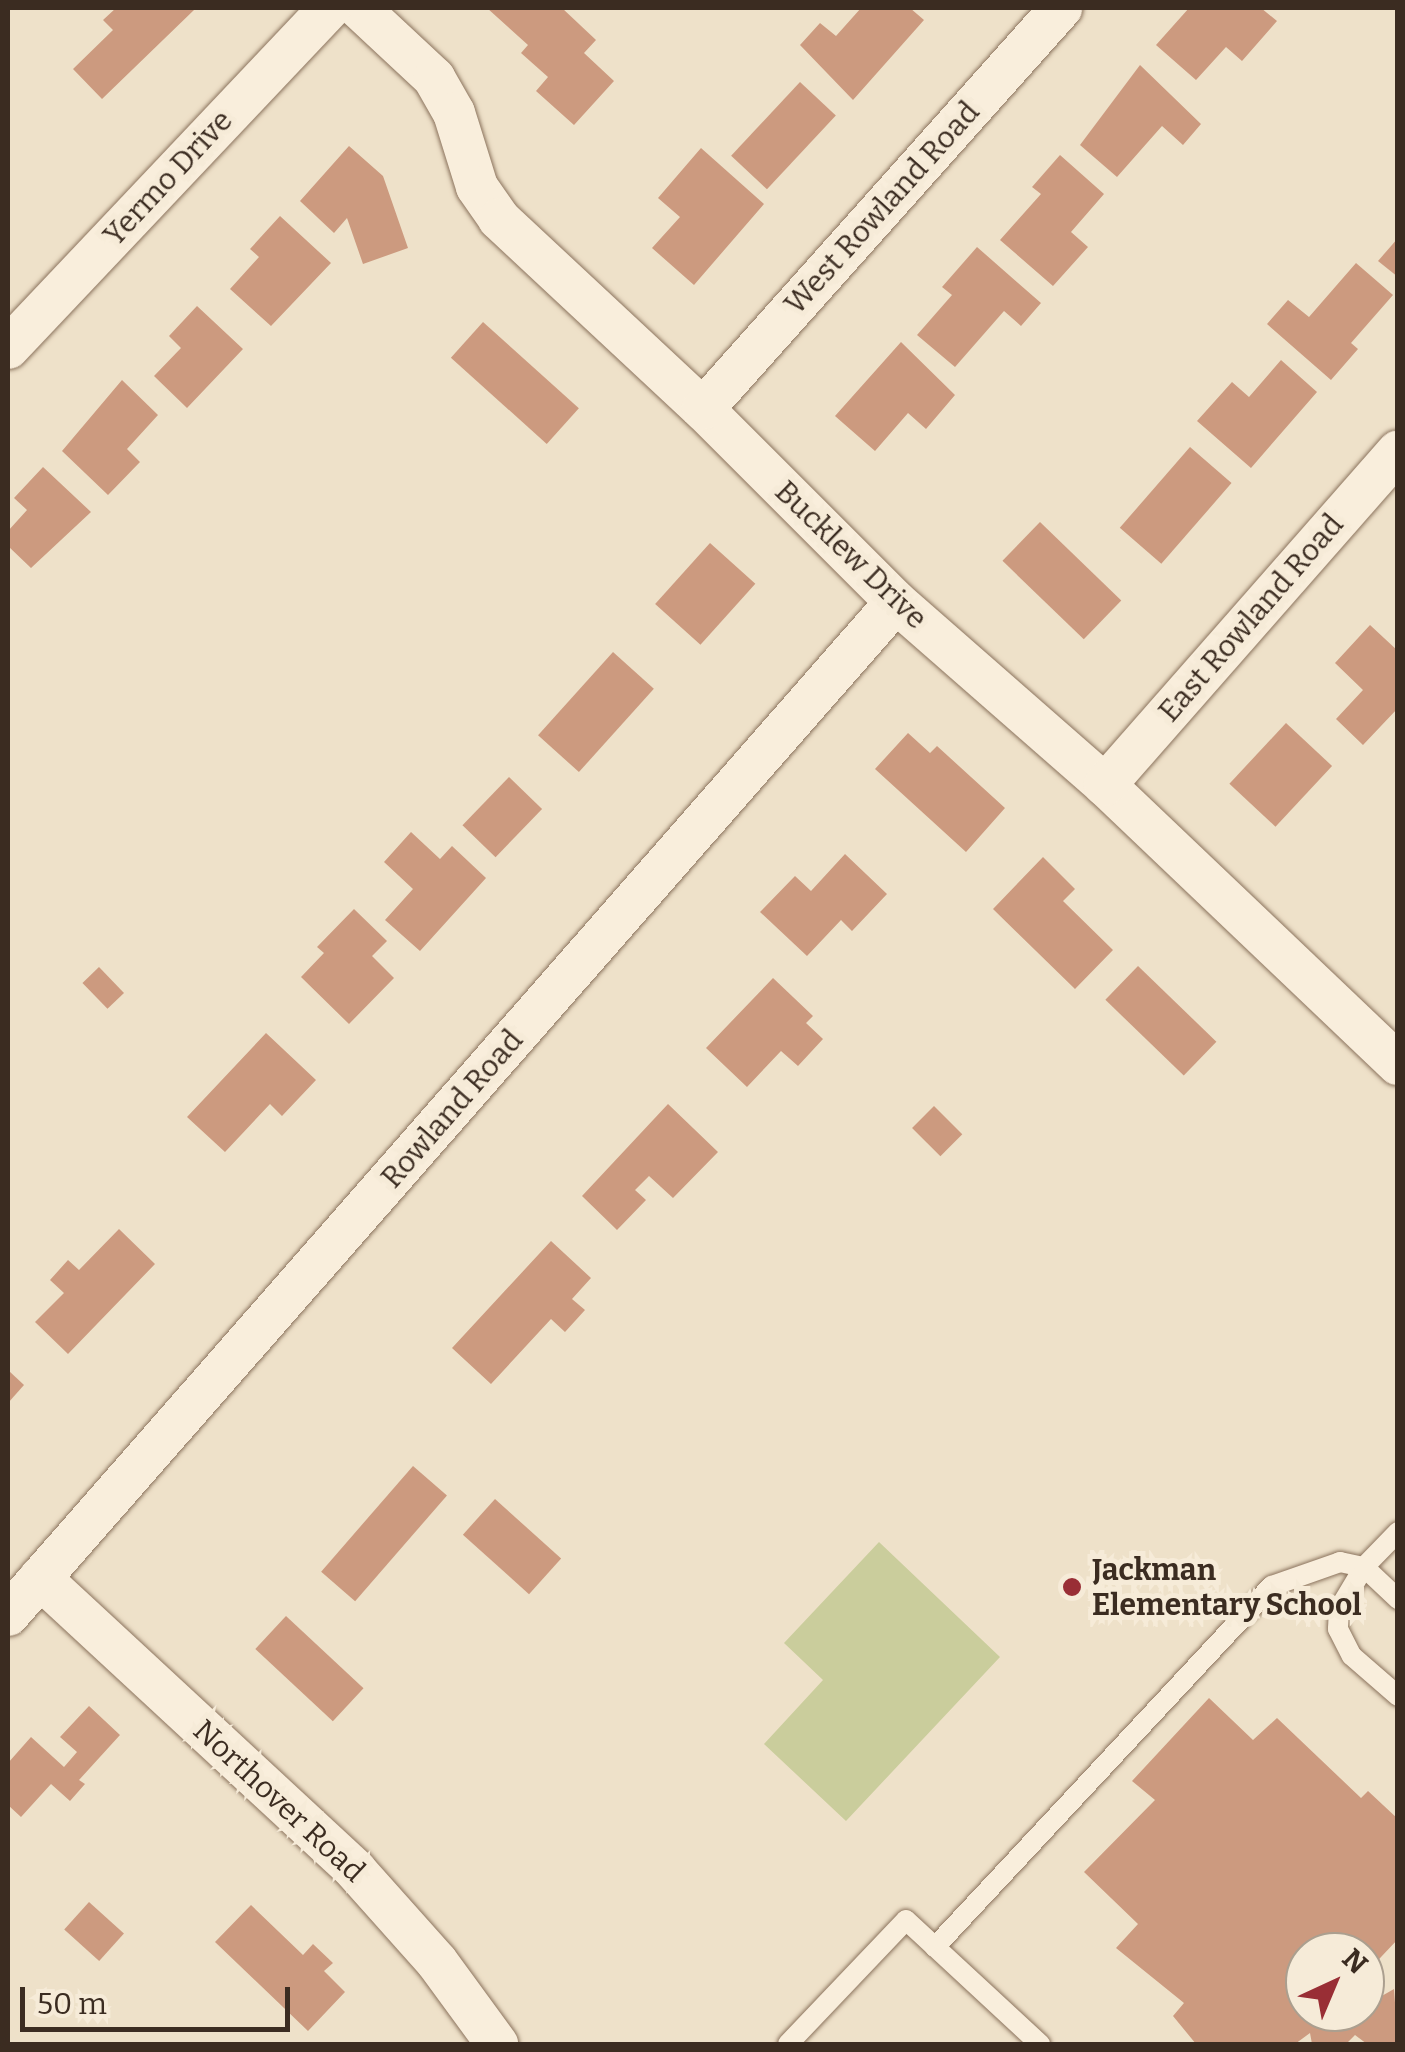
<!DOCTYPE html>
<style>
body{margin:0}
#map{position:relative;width:1405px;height:2052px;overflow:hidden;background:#eee1c9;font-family:Bitter,serif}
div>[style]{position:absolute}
.green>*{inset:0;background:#cacd9c}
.building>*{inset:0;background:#cc9a7f;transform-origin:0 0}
.roads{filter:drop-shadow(0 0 2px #8b735d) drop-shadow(0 0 2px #8b735d)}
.lane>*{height:20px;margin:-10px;padding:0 10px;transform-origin:10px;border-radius:10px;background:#f9eedc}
.street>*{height:42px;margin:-21px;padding:0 21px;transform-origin:21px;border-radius:21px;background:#f9eedc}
.dots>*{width:28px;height:28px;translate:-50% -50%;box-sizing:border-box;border:5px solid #f6ebd8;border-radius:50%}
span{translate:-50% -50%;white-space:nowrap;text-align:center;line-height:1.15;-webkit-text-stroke:10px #f6ebd8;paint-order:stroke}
.street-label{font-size:30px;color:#3b2c21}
.poi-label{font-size:30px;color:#3b2c21;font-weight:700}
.left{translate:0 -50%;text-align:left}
.frame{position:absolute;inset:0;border:10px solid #3b2c21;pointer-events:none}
.north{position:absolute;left:1285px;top:1932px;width:100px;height:100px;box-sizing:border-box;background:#f6ebd8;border:2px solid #ab9f8f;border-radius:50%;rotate:44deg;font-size:28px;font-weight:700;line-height:40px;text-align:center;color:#3b2c21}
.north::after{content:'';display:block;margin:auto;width:35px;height:45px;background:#992e35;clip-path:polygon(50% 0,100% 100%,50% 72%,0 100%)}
.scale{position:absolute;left:20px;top:1987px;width:270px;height:45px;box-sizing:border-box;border:5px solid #3b2c21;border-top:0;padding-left:12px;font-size:30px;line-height:35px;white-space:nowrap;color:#3b2c21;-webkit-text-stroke:8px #f6ebd8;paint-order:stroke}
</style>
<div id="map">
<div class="green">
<i style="clip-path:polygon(879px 1542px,1000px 1657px,846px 1821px,764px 1744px,823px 1680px,784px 1643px)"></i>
</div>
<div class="building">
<i style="clip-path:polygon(116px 8px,194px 10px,102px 99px,73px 69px,113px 30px,103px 20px)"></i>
<i style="clip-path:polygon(487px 8px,562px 8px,596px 40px,584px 53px,614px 81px,574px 125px,536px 91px,548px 77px,521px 53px,528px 45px)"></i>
<i style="clip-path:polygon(861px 8px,910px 8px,924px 20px,853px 100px,800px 45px,820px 23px,836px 36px)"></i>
<i style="clip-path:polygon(1189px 8px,1261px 8px,1277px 21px,1242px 61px,1226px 47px,1196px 80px,1156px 45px)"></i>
<i style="clip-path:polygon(1140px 65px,1201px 124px,1183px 145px,1162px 126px,1117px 177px,1080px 145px)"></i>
<i style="left:800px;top:82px;width:49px;height:101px;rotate:43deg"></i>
<i style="clip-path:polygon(349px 146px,383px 176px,408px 248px,363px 264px,347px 218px,334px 233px,300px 201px)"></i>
<i style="clip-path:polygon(701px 148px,764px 204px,694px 285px,652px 248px,680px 217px,658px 198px)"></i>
<i style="clip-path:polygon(1060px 155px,1104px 194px,1071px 232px,1088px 247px,1053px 286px,1000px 240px,1041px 194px,1032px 187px)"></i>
<i style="clip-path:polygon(280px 216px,331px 263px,271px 326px,230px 289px,259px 257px,250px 249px)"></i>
<i style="clip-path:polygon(1398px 238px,1398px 277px,1378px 261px)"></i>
<i style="clip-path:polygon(977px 247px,1041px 303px,1021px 326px,1004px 311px,955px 367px,917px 335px,952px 295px,942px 287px)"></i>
<i style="clip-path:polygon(1356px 263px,1393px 295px,1351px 343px,1358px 349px,1331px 380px,1267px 324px,1288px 300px,1309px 317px)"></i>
<i style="clip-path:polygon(197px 306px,243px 349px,187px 408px,154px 376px,181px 348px,169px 336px)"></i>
<i style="left:483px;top:322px;width:129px;height:48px;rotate:42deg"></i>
<i style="clip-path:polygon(901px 342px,955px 395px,926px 429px,908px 413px,875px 451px,835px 416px)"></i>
<i style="clip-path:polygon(1281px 360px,1317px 392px,1251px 468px,1197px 421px,1232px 382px,1249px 397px)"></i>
<i style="clip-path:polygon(122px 380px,158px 415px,127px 449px,140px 462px,108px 495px,62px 451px)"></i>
<i style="left:1190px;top:447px;width:55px;height:107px;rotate:41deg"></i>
<i style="clip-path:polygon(43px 467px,91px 512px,31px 568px,8px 546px,8px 531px,27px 510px,14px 498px)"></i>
<i style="left:1040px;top:522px;width:113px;height:54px;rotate:44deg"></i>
<i style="left:710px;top:543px;width:61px;height:82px;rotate:42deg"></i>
<i style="clip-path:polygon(1370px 625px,1398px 651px,1398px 708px,1363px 745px,1336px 719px,1363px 690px,1335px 663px)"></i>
<i style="left:613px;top:652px;width:55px;height:112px;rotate:42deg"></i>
<i style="left:1286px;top:723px;width:63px;height:83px;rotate:43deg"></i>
<i style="clip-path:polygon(908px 733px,930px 753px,937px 746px,1005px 808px,966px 852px,875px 769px)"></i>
<i style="left:509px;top:777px;width:46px;height:67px;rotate:44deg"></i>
<i style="clip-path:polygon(411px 832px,440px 859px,452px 846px,486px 878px,420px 951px,385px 920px,413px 889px,384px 862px)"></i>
<i style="clip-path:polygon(845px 854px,887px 894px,852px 931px,841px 920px,807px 956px,760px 912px,795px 876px,811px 891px)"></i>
<i style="clip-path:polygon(1043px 857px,1075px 889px,1063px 901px,1113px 950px,1075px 989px,993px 909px)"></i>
<i style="clip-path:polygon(354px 909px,387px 941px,372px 956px,394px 978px,349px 1024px,301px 977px,324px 953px,317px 947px)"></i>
<i style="left:1138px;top:966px;width:109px;height:47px;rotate:44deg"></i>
<i style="left:99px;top:967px;width:36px;height:23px;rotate:46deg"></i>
<i style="clip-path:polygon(773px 978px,813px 1016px,806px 1023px,823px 1039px,798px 1066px,781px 1051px,747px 1087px,706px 1048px)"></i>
<i style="clip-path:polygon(266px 1033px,316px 1080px,282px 1116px,270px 1104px,225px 1152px,187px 1117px)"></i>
<i style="clip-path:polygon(668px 1104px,718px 1152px,673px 1198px,649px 1176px,635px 1190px,646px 1200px,617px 1230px,582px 1196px)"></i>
<i style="left:934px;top:1106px;width:40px;height:31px;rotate:45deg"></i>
<i style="clip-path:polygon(119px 1229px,155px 1264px,68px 1354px,35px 1322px,64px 1293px,50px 1280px,68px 1260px,79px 1270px)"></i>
<i style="clip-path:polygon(551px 1241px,591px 1278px,572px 1299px,585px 1310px,565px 1332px,551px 1319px,491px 1384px,452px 1348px)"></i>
<i style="clip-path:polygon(8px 1370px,24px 1385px,8px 1403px)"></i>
<i style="left:413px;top:1466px;width:45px;height:140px;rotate:41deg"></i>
<i style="left:495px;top:1499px;width:89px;height:48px;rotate:42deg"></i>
<i style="left:286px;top:1616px;width:106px;height:45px;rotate:43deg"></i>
<i style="clip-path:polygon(1209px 1698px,1253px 1740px,1277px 1718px,1361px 1798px,1368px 1791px,1398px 1819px,1398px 1939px,1365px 1974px,1365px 1952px,1305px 1952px,1305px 2012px,1365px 2012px,1365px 1994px,1373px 2001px,1394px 1989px,1398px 2044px,1367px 2044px,1355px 2035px,1346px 2044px,1312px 2044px,1310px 2033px,1295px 2044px,1196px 2044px,1173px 2016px,1184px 2003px,1116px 1948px,1138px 1924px,1084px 1872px,1155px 1800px,1132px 1781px)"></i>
<i style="clip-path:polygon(89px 1706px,120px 1735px,79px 1780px,85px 1784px,70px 1801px,51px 1784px,21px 1817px,8px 1805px,8px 1763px,31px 1737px,64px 1767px,77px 1752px,60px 1737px)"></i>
<i style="left:89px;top:1902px;width:47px;height:37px;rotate:42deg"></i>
<i style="clip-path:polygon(251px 1905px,303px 1955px,313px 1944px,333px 1963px,324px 1971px,345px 1992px,308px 2031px,215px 1942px)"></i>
</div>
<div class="roads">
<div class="lane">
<i style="left:1398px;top:1532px;width:49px;rotate:134.2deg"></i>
<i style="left:1364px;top:1567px;width:49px;rotate:120.8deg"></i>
<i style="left:1339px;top:1609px;width:20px;rotate:93deg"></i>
<i style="left:1338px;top:1629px;width:30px;rotate:63deg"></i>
<i style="left:1352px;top:1656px;width:61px;rotate:41deg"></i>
<i style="left:935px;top:1947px;width:494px;rotate:-47deg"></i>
<i style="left:1272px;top:1586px;width:72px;rotate:-19.4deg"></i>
<i style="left:1340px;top:1562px;width:25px;rotate:12deg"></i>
<i style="left:1364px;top:1567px;width:47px;rotate:43.3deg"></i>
<i style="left:788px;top:2044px;width:171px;rotate:-46.4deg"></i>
<i style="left:906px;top:1920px;width:183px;rotate:42.8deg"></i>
</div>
<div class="street">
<i style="left:359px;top:8px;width:103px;rotate:43deg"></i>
<i style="left:434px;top:78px;width:40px;rotate:60.3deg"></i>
<i style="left:454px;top:113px;width:77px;rotate:72.7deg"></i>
<i style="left:477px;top:187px;width:39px;rotate:55deg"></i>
<i style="left:499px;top:219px;width:279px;rotate:43deg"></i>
<i style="left:703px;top:409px;width:273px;rotate:45deg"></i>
<i style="left:896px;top:602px;width:278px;rotate:41.2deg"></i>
<i style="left:1105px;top:785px;width:405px;rotate:43.6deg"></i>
<i style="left:8px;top:348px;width:468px;rotate:-46.6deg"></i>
<i style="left:703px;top:409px;width:538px;rotate:-48.24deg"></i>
<i style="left:1105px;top:785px;width:444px;rotate:-48.7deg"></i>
<i style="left:40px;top:1578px;width:430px;rotate:42.8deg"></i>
<i style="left:355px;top:1870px;width:123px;rotate:48.3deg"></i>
<i style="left:437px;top:1962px;width:102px;rotate:53.8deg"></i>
<i style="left:8px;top:1615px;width:1347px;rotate:-48.76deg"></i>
</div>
</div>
<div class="dots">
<i style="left:1072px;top:1587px;background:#992e35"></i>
</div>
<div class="street-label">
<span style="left:168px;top:178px;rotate:-47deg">Yermo Drive</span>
<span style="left:882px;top:208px;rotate:-48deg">West Rowland Road</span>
<span style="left:851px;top:555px;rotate:44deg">Bucklew Drive</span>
<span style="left:1251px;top:618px;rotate:-49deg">East Rowland Road</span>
<span style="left:452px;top:1109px;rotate:-49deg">Rowland Road</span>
<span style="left:279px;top:1801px;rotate:43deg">Northover Road</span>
</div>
<div class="poi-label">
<span class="left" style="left:1092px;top:1587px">Jackman<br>Elementary School</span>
</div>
<div class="frame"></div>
<div class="north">N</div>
<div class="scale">50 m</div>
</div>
